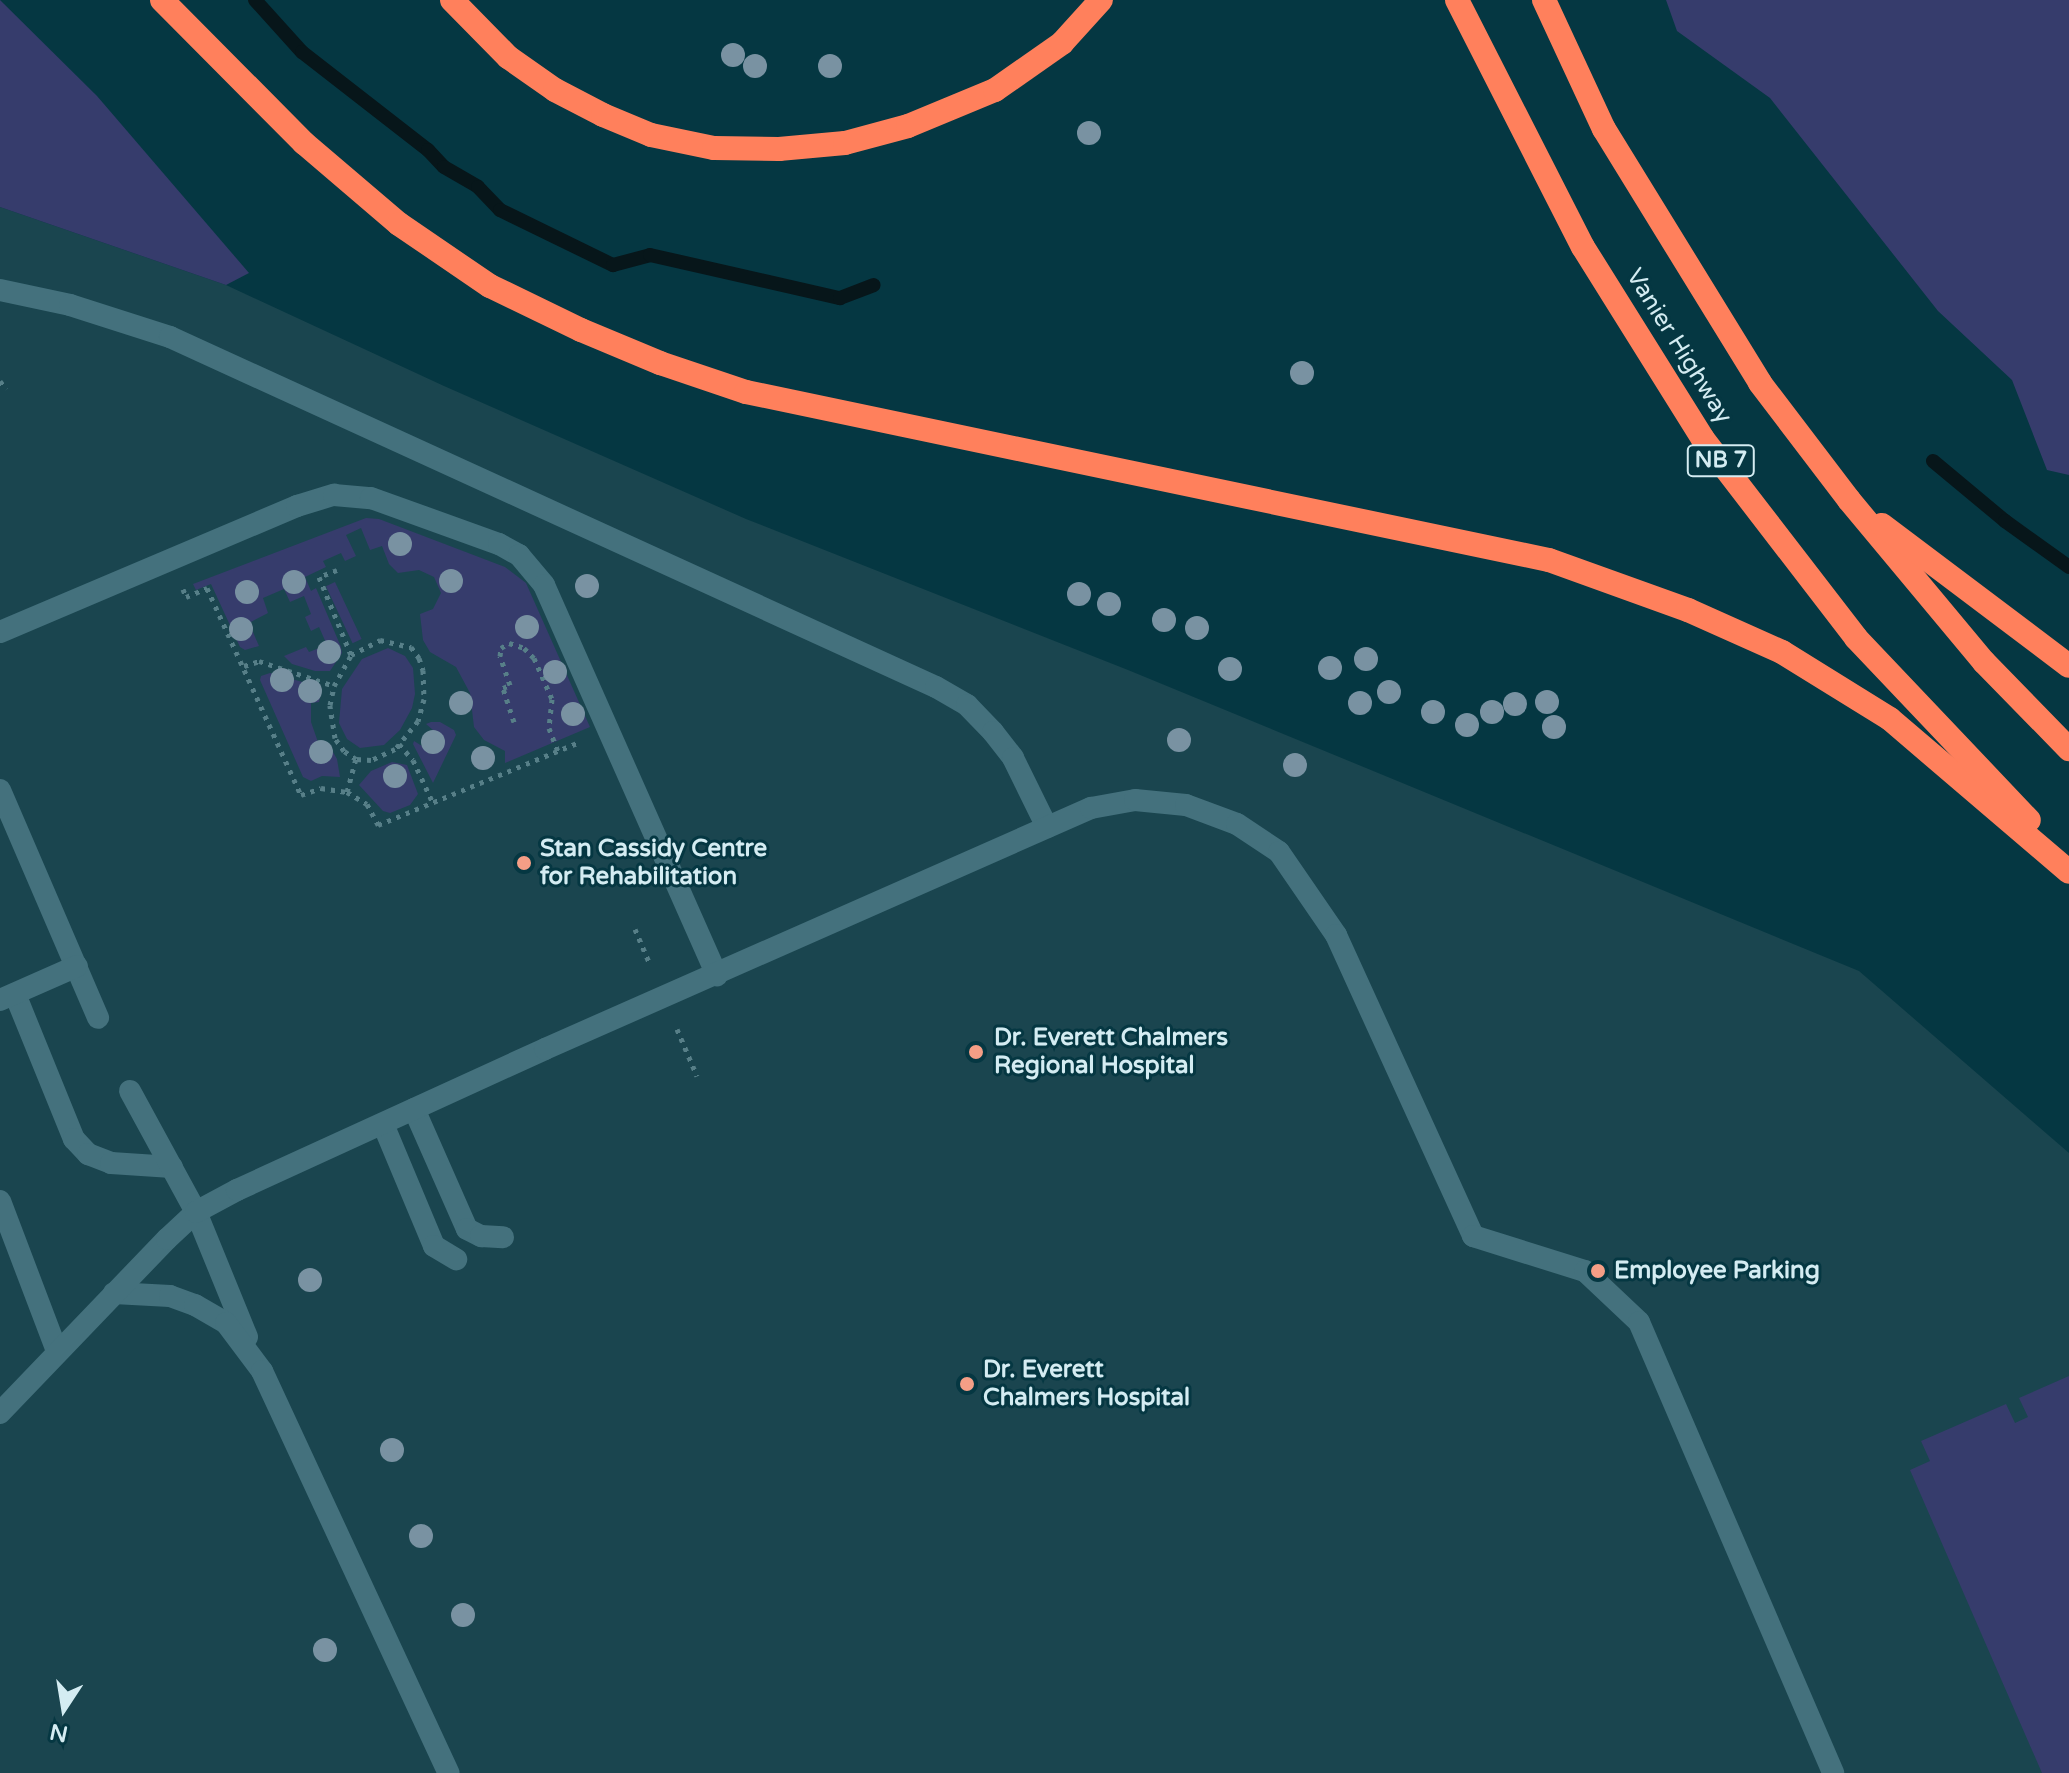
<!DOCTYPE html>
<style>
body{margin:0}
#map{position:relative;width:2069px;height:1773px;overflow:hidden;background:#053742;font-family:"Varela Round",sans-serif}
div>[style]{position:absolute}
.built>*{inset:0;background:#1a454f}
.green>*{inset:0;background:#363c6c;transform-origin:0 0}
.stream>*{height:14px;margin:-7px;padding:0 7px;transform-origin:7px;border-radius:7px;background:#07161a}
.path>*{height:5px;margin-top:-2.5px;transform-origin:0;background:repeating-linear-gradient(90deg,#577f88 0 4px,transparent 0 10px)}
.service>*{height:22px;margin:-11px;padding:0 11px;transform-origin:11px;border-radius:11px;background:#44717d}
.motorway>*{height:24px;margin:-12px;padding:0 12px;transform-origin:12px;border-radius:12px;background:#ff805c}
.trees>*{width:24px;height:24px;margin:-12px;border-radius:50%;background:#7992a2}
.dots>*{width:22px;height:22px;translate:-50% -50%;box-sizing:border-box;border:4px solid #053742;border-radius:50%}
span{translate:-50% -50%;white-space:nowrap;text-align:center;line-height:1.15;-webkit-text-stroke:6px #053742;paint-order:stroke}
.shield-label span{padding:2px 6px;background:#053742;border:2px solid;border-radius:6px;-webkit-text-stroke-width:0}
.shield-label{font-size:22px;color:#d4ecf2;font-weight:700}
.street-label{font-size:24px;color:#d4ecf2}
.poi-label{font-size:24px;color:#d4ecf2;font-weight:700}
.left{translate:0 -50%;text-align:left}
.north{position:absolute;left:24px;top:1669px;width:80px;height:80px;-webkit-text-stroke:6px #053742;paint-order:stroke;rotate:192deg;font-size:22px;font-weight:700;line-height:32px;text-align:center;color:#d4ecf2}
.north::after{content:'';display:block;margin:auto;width:28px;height:36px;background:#d4ecf2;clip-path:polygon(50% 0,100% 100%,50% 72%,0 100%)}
</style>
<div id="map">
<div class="built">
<i style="clip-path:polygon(0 207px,226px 285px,444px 386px,746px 519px,1128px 670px,1859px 971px,2069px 1153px,2069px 1773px,0 1773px)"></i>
</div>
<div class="green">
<i style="clip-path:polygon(0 0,97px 96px,249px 273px,226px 285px,0 207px)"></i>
<i style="clip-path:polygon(1666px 0,2069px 0,2069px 475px,2047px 470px,2012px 380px,1938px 311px,1770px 98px,1677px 31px)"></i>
<i style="clip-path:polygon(366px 518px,379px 519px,505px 567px,526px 583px,590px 727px,505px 763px,505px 751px,484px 740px,474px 727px,470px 693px,456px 667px,430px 652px,423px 640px,420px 614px,433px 609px,441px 593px,434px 577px,419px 570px,398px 573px,389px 564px,382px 546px,370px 550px,361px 528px,346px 535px,356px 556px,345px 561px,341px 553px,323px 561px,326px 567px,305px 577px,311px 591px,316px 588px,341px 647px,342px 653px,330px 671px,315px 671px,292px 664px,284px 656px,306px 647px,309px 652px,327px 645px,319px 627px,311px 631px,305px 617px,311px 614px,304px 596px,290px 602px,284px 589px,263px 598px,268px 613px,249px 623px,259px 646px,245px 650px,240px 647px,211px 584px,196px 590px,193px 584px)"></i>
<i style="left:335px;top:582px;width:63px;height:10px;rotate:65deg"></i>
<i style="clip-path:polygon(388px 648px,405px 656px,413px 668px,415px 694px,412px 708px,400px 730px,384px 745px,360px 748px,347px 739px,339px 723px,342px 689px,362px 659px)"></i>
<i style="clip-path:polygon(270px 673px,317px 686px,321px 692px,319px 702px,311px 703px,311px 722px,319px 745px,329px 745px,337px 759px,340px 777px,322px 776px,311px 781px,303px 777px,260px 680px,261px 676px)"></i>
<i style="clip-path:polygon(431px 722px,440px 722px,454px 730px,456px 735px,433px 783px,413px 744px,414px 741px,422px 746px,433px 730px,426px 724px)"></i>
<i style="clip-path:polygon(392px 762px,407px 765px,418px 794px,410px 805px,390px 813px,383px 811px,359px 785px,371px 771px)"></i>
<i style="clip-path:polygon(2069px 1376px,2069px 1773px,2042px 1773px,1910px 1470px,1930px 1461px,1921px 1441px,2006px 1404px,2015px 1423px,2028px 1417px,2019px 1398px)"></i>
</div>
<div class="stream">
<i style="left:255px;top:0;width:70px;rotate:47.9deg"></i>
<i style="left:302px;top:52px;width:160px;rotate:37.9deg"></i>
<i style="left:428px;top:150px;width:23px;rotate:47deg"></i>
<i style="left:444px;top:167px;width:39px;rotate:30deg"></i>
<i style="left:478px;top:187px;width:32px;rotate:46deg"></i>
<i style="left:500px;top:210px;width:126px;rotate:26deg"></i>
<i style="left:613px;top:265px;width:38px;rotate:-15deg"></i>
<i style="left:650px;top:255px;width:195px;rotate:12.8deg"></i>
<i style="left:840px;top:298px;width:36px;rotate:-21deg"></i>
<i style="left:1933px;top:461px;width:94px;rotate:39.8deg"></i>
<i style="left:2005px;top:521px;width:79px;rotate:35.7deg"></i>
</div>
<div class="path">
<i style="left:0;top:381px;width:10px;rotate:53deg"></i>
<i style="left:337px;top:570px;width:19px;rotate:159deg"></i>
<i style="left:319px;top:577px;width:84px;rotate:67.7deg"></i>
<i style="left:183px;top:589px;width:9px;rotate:69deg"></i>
<i style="left:186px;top:597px;width:23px;rotate:-23deg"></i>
<i style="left:207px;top:588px;width:227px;rotate:65.6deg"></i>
<i style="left:301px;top:795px;width:21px;rotate:-19deg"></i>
<i style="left:321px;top:788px;width:26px;rotate:9deg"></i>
<i style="left:347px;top:792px;width:23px;rotate:31deg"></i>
<i style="left:367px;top:804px;width:24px;rotate:62deg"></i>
<i style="left:378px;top:825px;width:215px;rotate:-22.4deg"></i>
<i style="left:380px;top:640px;width:32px;rotate:13deg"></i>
<i style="left:411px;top:647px;width:14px;rotate:54deg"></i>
<i style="left:419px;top:658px;width:13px;rotate:72deg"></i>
<i style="left:423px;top:670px;width:29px;rotate:88deg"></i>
<i style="left:424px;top:699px;width:23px;rotate:105deg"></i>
<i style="left:418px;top:721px;width:36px;rotate:129deg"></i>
<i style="left:395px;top:749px;width:26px;rotate:155deg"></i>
<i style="left:371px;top:760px;width:15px;rotate:-176deg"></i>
<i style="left:356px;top:759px;width:14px;rotate:-146deg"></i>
<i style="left:344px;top:751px;width:16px;rotate:-125deg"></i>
<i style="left:335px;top:738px;width:33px;rotate:-99deg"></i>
<i style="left:330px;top:705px;width:19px;rotate:-78deg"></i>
<i style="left:334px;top:686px;width:35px;rotate:-61deg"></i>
<i style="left:351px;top:655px;width:33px;rotate:-27deg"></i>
<i style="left:244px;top:666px;width:16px;rotate:-18deg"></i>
<i style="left:259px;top:661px;width:79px;rotate:18.4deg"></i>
<i style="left:514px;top:722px;width:36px;rotate:-108deg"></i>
<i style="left:503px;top:688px;width:8px;rotate:-23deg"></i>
<i style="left:510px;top:685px;width:31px;rotate:-109deg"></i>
<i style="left:500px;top:656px;width:8px;rotate:-83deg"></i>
<i style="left:501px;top:648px;width:9px;rotate:-32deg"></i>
<i style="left:509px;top:643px;width:16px;rotate:18deg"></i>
<i style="left:524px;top:648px;width:14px;rotate:45deg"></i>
<i style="left:534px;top:658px;width:45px;rotate:66.3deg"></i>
<i style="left:552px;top:699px;width:29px;rotate:96deg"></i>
<i style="left:549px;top:728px;width:25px;rotate:69deg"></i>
<i style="left:399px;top:744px;width:21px;rotate:49deg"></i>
<i style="left:413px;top:760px;width:47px;rotate:65.1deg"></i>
<i style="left:347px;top:792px;width:34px;rotate:-75deg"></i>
<i style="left:635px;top:929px;width:38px;rotate:67deg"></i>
<i style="left:677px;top:1029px;width:51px;rotate:66.9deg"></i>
</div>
<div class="service">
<i style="left:0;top:290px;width:72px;rotate:12.1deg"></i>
<i style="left:70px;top:305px;width:105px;rotate:17.7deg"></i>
<i style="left:170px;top:337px;width:842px;rotate:24.56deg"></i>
<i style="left:936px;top:687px;width:36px;rotate:30deg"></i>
<i style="left:967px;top:705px;width:37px;rotate:46deg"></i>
<i style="left:993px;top:732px;width:33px;rotate:52deg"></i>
<i style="left:1013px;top:758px;width:77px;rotate:63.8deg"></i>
<i style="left:0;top:632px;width:323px;rotate:-23deg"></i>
<i style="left:297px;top:506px;width:39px;rotate:-17deg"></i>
<i style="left:334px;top:495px;width:37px;rotate:5deg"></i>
<i style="left:371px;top:498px;width:136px;rotate:19.8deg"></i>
<i style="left:499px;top:544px;width:23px;rotate:29deg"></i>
<i style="left:519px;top:555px;width:39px;rotate:50deg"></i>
<i style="left:544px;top:585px;width:427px;rotate:66.1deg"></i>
<i style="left:0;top:790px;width:248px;rotate:66.7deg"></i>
<i style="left:15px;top:994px;width:157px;rotate:67.9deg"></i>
<i style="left:74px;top:1139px;width:21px;rotate:47deg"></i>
<i style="left:88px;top:1154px;width:25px;rotate:21deg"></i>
<i style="left:111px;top:1163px;width:61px;rotate:3.8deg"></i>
<i style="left:0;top:1000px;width:84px;rotate:-23.8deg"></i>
<i style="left:130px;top:1091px;width:138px;rotate:61.4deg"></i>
<i style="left:196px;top:1212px;width:135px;rotate:67.8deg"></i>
<i style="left:414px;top:1109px;width:131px;rotate:66.2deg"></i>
<i style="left:467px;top:1229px;width:16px;rotate:27deg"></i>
<i style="left:481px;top:1236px;width:22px;rotate:3deg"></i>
<i style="left:383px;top:1124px;width:132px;rotate:67.3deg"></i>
<i style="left:434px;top:1246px;width:26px;rotate:31deg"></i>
<i style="left:0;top:1201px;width:160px;rotate:69.2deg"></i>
<i style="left:114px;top:1293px;width:56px;rotate:3.1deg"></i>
<i style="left:170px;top:1296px;width:27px;rotate:20deg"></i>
<i style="left:195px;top:1305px;width:36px;rotate:30deg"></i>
<i style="left:226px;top:1323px;width:60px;rotate:53.1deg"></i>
<i style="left:262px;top:1371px;width:443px;rotate:65.1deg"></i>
<i style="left:0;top:1413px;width:241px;rotate:-46.2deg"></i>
<i style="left:167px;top:1239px;width:40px;rotate:-43deg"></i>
<i style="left:196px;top:1212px;width:47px;rotate:-28.2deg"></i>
<i style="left:237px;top:1190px;width:339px;rotate:-24.6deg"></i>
<i style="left:545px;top:1049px;width:597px;rotate:-23.82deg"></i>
<i style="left:1091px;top:808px;width:45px;rotate:-10.3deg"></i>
<i style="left:1135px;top:800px;width:51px;rotate:5.6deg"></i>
<i style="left:1186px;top:805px;width:54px;rotate:20.4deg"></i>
<i style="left:1237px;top:824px;width:50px;rotate:33.7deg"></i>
<i style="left:1279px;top:852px;width:101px;rotate:55.5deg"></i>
<i style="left:1336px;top:935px;width:331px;rotate:65.5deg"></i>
<i style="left:1473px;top:1236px;width:117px;rotate:17.4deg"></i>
<i style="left:1585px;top:1271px;width:74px;rotate:43.4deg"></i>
<i style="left:1639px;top:1322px;width:491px;rotate:66.7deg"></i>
</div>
<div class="motorway">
<i style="left:162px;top:0;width:202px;rotate:45.2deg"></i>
<i style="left:304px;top:143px;width:125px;rotate:40.5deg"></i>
<i style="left:399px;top:224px;width:110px;rotate:34.3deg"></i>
<i style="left:490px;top:286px;width:101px;rotate:25.8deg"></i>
<i style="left:581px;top:330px;width:86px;rotate:22.7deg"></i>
<i style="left:660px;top:363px;width:91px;rotate:18.6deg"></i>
<i style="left:746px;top:392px;width:820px;rotate:11.82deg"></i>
<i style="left:1549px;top:560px;width:148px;rotate:19.8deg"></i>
<i style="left:1688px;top:610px;width:103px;rotate:24.1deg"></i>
<i style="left:1782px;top:652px;width:127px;rotate:31.8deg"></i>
<i style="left:1890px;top:719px;width:235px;rotate:40.5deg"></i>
<i style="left:452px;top:0;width:80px;rotate:45.5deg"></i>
<i style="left:508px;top:57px;width:57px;rotate:35.1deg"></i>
<i style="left:555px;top:90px;width:54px;rotate:27.5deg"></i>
<i style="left:603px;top:115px;width:52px;rotate:22.6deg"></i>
<i style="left:651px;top:135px;width:64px;rotate:11.7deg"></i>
<i style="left:714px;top:148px;width:65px;rotate:0.9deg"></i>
<i style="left:779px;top:149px;width:66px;rotate:-5.2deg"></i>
<i style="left:845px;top:143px;width:65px;rotate:-15.1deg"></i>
<i style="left:908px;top:126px;width:94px;rotate:-22.5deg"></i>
<i style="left:995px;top:90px;width:82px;rotate:-35deg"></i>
<i style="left:1062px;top:43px;width:58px;rotate:-47.8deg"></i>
<i style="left:1457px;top:0;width:277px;rotate:63deg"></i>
<i style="left:1583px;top:247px;width:226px;rotate:58deg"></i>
<i style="left:1703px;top:439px;width:251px;rotate:52.4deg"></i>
<i style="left:1856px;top:638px;width:251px;rotate:46.5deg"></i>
<i style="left:1544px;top:0;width:142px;rotate:65.1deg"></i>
<i style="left:1604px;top:129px;width:298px;rotate:58.4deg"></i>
<i style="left:1760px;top:383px;width:147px;rotate:52.7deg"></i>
<i style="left:1849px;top:500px;width:211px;rotate:50.2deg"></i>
<i style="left:1984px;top:662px;width:122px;rotate:45.7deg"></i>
<i style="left:1882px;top:525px;width:234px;rotate:37deg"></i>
</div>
<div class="trees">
<i style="left:733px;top:55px"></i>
<i style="left:755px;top:66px"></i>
<i style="left:830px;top:66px"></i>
<i style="left:1089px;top:133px"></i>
<i style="left:1302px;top:373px"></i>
<i style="left:400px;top:544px"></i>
<i style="left:451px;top:581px"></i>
<i style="left:294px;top:582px"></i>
<i style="left:587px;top:586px"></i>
<i style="left:247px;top:592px"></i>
<i style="left:1079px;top:594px"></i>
<i style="left:1109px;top:604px"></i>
<i style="left:1164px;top:620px"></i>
<i style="left:527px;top:627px"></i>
<i style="left:1197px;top:628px"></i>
<i style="left:241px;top:629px"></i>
<i style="left:329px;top:652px"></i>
<i style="left:1366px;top:659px"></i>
<i style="left:1330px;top:668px"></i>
<i style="left:1230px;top:669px"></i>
<i style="left:555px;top:672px"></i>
<i style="left:282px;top:680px"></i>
<i style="left:310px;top:691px"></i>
<i style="left:1389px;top:692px"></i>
<i style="left:1547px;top:702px"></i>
<i style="left:461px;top:703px"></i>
<i style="left:1360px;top:703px"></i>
<i style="left:1515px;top:704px"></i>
<i style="left:1433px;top:712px"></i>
<i style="left:1492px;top:712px"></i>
<i style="left:573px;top:714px"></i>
<i style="left:1467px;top:725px"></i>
<i style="left:1554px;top:727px"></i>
<i style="left:1179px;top:740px"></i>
<i style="left:433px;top:742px"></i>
<i style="left:321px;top:752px"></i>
<i style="left:483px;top:758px"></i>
<i style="left:1295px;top:765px"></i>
<i style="left:395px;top:776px"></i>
<i style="left:310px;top:1280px"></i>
<i style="left:392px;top:1450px"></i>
<i style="left:421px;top:1536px"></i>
<i style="left:463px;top:1615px"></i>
<i style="left:325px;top:1650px"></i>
</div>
<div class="dots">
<i style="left:524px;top:863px;background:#f49e86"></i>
<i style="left:976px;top:1052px;background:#f49e86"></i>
<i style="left:1598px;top:1271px;background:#f49e86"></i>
<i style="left:967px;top:1384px;background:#f49e86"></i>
</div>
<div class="shield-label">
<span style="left:1721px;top:461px">NB 7</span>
</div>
<div class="street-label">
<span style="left:1679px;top:346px;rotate:58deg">Vanier Highway</span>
</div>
<div class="poi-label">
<span class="left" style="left:540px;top:863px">Stan Cassidy Centre<br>for Rehabilitation</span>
<span class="left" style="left:994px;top:1052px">Dr. Everett Chalmers<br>Regional Hospital</span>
<span class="left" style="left:1614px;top:1271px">Employee Parking</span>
<span class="left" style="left:983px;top:1384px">Dr. Everett<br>Chalmers Hospital</span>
</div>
<div class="north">N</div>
</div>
